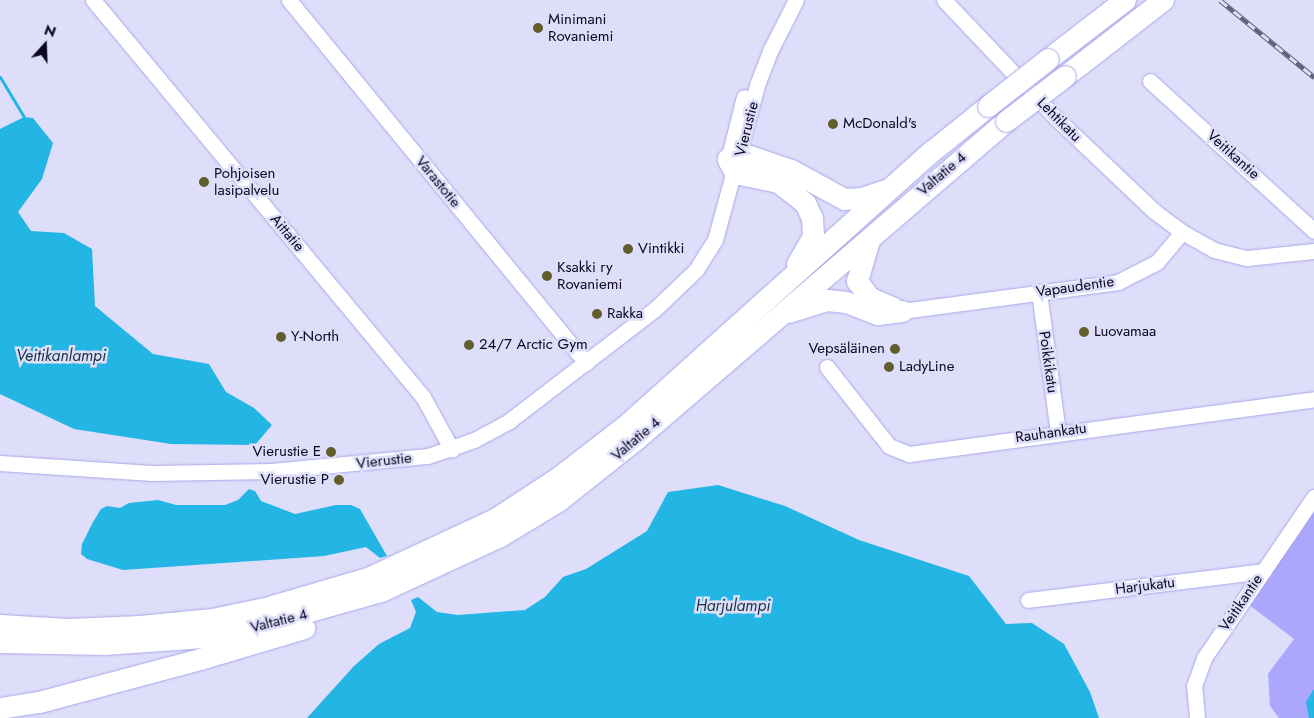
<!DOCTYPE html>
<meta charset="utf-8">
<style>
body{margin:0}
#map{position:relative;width:1314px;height:718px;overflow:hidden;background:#dedefa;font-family:Jost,sans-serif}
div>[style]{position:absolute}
.green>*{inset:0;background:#aba7fc}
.water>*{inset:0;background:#23b5e3}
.stream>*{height:3px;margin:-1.5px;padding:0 1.5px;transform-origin:1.5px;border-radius:1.5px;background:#23b5e3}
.roads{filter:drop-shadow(0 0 1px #a9a7ea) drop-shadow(0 0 1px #a9a7ea)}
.minor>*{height:15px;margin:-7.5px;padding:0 7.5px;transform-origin:7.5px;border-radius:7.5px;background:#fff}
.highway>*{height:21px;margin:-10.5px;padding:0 10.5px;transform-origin:10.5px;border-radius:10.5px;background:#fff}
.rail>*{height:5px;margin-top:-2.5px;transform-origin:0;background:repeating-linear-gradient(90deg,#dedefa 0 9px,#5f5e77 0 18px);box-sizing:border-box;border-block:1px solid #5f5e77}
.bridges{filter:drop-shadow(0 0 1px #a9a7ea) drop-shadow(0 0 1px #a9a7ea)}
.highway-bridge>*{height:21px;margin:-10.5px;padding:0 10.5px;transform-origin:10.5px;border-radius:10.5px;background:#fff}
.dots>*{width:14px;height:14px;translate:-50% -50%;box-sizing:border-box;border:2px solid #dedefa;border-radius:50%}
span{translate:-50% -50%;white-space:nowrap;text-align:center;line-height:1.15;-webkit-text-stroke:5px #dedefa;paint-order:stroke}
.poi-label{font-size:15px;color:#0b081f}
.left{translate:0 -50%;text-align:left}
.right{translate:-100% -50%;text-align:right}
.street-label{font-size:15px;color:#0b081f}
.water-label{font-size:16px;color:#17333d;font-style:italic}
.north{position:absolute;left:20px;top:20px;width:50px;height:50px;-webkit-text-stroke:4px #dedefa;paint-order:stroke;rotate:20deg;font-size:14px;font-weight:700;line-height:20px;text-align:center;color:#0b081f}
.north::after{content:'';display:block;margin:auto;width:18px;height:22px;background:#0b081f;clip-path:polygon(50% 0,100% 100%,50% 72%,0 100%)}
</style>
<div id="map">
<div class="green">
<i style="clip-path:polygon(1314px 510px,1314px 718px,1279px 718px,1270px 706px,1268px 674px,1294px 639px,1248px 604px)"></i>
</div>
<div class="water">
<i style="clip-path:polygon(24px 117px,33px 118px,53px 143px,42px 179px,18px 212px,31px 231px,64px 233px,92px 249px,95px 306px,153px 354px,209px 364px,226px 392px,254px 408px,272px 425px,255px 445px,171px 444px,74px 429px,0 394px,0 129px)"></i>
<i style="clip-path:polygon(718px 485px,785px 506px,859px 540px,969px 576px,1006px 624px,1032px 623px,1064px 644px,1090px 692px,1099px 718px,307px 718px,354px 666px,379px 644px,410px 628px,416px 612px,411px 600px,418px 597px,437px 612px,458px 615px,525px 610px,545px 597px,563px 577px,586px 569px,647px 531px,668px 492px)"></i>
<i style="clip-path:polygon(249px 489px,255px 491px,261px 501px,295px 514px,336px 505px,351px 505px,360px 509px,387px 556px,380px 558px,366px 547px,324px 556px,123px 570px,87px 559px,81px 554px,82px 544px,93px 522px,101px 509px,107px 506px,120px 508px,129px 503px,158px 500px,176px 505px,225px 505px,238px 500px)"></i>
<i style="clip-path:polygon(1314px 689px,1314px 718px,1309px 718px,1306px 702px)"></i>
</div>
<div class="stream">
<i style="left:0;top:77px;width:47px;rotate:59deg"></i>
</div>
<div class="roads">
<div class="minor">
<i style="left:93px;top:0;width:516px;rotate:50.27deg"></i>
<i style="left:423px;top:397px;width:60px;rotate:61.3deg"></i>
<i style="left:289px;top:0;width:469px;rotate:50.7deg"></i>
<i style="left:944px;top:0;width:164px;rotate:46.5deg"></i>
<i style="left:1057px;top:119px;width:134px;rotate:43.5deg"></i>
<i style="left:1154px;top:211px;width:35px;rotate:37deg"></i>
<i style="left:1182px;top:232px;width:37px;rotate:29deg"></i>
<i style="left:1214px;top:250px;width:34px;rotate:14deg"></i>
<i style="left:1247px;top:258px;width:67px;rotate:-6deg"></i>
<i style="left:1150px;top:81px;width:222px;rotate:42.4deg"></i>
<i style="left:727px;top:164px;width:69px;rotate:-75.8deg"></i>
<i style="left:1039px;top:292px;width:141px;rotate:82.3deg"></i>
<i style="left:902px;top:311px;width:218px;rotate:-7.6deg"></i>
<i style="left:1118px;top:282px;width:44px;rotate:-27.1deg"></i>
<i style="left:1157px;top:262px;width:39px;rotate:-50deg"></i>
<i style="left:827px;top:367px;width:100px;rotate:51.9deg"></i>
<i style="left:889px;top:446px;width:22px;rotate:22deg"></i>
<i style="left:909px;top:454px;width:409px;rotate:-7.7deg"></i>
<i style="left:0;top:463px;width:152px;rotate:3.8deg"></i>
<i style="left:152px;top:473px;width:119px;rotate:-1deg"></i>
<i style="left:271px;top:471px;width:158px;rotate:-5.5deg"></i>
<i style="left:428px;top:456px;width:49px;rotate:-19.2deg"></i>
<i style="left:474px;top:440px;width:40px;rotate:-28deg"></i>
<i style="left:509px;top:421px;width:184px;rotate:-37.5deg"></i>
<i style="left:655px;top:309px;width:57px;rotate:-43.6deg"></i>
<i style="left:696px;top:270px;width:36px;rotate:-58deg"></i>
<i style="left:715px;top:240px;width:161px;rotate:-74.8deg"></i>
<i style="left:757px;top:85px;width:39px;rotate:-69deg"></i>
<i style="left:771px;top:49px;width:55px;rotate:-63deg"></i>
<i style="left:1028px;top:600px;width:237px;rotate:-7deg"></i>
<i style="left:1197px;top:718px;width:32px;rotate:-95deg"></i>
<i style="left:1194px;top:686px;width:30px;rotate:-70deg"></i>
<i style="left:1204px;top:658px;width:195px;rotate:-55.7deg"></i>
</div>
<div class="highway">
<i style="left:1048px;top:59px;width:97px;rotate:-37.5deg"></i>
<i style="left:1065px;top:76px;width:124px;rotate:-37.8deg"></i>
<i style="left:869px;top:240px;width:43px;rotate:106.3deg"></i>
<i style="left:857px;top:281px;width:21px;rotate:53deg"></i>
<i style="left:870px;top:298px;width:25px;rotate:23deg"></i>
<i style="left:797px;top:264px;width:32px;rotate:-60deg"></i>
<i style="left:813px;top:236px;width:18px;rotate:-93deg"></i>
<i style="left:812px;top:218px;width:17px;rotate:-115deg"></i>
<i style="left:805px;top:203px;width:34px;rotate:-142deg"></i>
<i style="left:778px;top:182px;width:44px;rotate:-168.2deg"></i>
<i style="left:735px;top:173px;width:16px;rotate:-117deg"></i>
<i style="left:728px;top:159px;width:14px;rotate:-25deg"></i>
<i style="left:741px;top:153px;width:53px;rotate:18.8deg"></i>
<i style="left:791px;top:170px;width:60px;rotate:28.7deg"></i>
<i style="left:844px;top:199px;width:18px;rotate:-3deg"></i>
<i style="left:862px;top:198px;width:24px;rotate:-19deg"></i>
<i style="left:788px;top:312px;width:41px;rotate:-17.1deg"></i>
<i style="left:827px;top:300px;width:19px;rotate:6deg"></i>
<i style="left:846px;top:302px;width:34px;rotate:21deg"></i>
<i style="left:878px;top:314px;width:24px;rotate:-7deg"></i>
<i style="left:0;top:625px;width:67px;rotate:3.4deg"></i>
<i style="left:67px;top:629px;width:73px;rotate:-2.4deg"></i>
<i style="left:140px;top:626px;width:72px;rotate:-5.6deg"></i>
<i style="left:212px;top:619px;width:54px;rotate:-11.7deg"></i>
<i style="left:265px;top:608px;width:109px;rotate:-16.4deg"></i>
<i style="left:370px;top:577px;width:138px;rotate:-24.9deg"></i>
<i style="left:495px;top:519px;width:77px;rotate:-33.3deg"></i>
<i style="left:559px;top:477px;width:83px;rotate:-37.7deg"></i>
<i style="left:625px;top:426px;width:412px;rotate:-41.9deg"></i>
<i style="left:932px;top:151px;width:72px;rotate:-38.8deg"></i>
<i style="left:0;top:642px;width:105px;rotate:1.1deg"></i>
<i style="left:105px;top:644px;width:99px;rotate:-4deg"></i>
<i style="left:204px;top:637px;width:42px;rotate:-11deg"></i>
<i style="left:245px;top:629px;width:141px;rotate:-15.6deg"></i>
<i style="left:381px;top:591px;width:131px;rotate:-24.8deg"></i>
<i style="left:500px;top:536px;width:68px;rotate:-31.1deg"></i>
<i style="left:558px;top:501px;width:98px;rotate:-38.4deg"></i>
<i style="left:635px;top:440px;width:489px;rotate:-40.7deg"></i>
<i style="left:0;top:708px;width:39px;rotate:-9deg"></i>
<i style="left:39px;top:702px;width:167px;rotate:-15deg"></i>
<i style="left:200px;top:659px;width:109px;rotate:-16.6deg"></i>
</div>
</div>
<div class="rail">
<i style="left:1220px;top:0;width:122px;rotate:39.3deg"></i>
</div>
<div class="bridges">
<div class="highway-bridge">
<i style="left:988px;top:106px;width:76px;rotate:-38.1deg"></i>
<i style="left:1006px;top:121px;width:74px;rotate:-37.3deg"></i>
</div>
</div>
<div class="dots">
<i style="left:538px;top:28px;background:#615e2b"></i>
<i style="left:833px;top:124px;background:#615e2b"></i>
<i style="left:204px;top:182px;background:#615e2b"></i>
<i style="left:628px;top:249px;background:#615e2b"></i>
<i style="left:547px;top:276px;background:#615e2b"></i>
<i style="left:597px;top:314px;background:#615e2b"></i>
<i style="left:1084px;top:332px;background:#615e2b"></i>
<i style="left:281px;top:337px;background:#615e2b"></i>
<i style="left:469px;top:345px;background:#615e2b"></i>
<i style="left:895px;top:349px;background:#615e2b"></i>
<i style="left:889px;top:367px;background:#615e2b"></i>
<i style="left:331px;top:452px;background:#615e2b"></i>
<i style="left:339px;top:480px;background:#615e2b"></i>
</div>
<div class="poi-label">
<span class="left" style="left:548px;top:28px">Minimani<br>Rovaniemi</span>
<span class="left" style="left:843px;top:124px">McDonald's</span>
<span class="left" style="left:214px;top:182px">Pohjoisen<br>lasipalvelu</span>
<span class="left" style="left:638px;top:249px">Vintikki</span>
<span class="left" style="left:557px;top:276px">Ksakki ry<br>Rovaniemi</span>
<span class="left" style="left:607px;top:314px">Rakka</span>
<span class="left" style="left:1094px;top:332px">Luovamaa</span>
<span class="left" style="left:291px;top:337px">Y-North</span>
<span class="left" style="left:479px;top:345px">24/7 Arctic Gym</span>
<span class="right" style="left:885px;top:349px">Vepsäläinen</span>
<span class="left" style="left:899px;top:367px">LadyLine</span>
<span class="right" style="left:321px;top:452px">Vierustie E</span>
<span class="right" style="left:329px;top:480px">Vierustie P</span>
</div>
<div class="street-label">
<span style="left:1059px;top:120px;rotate:45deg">Lehtikatu</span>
<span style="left:747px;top:129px;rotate:-76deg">Vierustie</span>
<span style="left:1233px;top:155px;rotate:42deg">Veitikantie</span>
<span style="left:942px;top:174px;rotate:-40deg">Valtatie 4</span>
<span style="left:438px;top:182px;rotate:51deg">Varastotie</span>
<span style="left:287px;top:233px;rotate:50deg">Aittatie</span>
<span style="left:1075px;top:287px;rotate:-8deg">Vapaudentie</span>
<span style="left:1048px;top:362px;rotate:82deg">Poikkikatu</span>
<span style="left:1051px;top:433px;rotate:-8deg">Rauhankatu</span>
<span style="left:636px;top:439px;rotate:-40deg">Valtatie 4</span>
<span style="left:384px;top:461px;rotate:-6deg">Vierustie</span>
<span style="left:1145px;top:586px;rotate:-7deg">Harjukatu</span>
<span style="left:1241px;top:603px;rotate:-56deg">Veitikantie</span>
<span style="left:279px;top:621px;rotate:-14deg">Valtatie 4</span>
</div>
<div class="water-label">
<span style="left:61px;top:356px">Veitikanlampi</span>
<span style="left:733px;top:606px">Harjulampi</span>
</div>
<div class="north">N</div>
</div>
